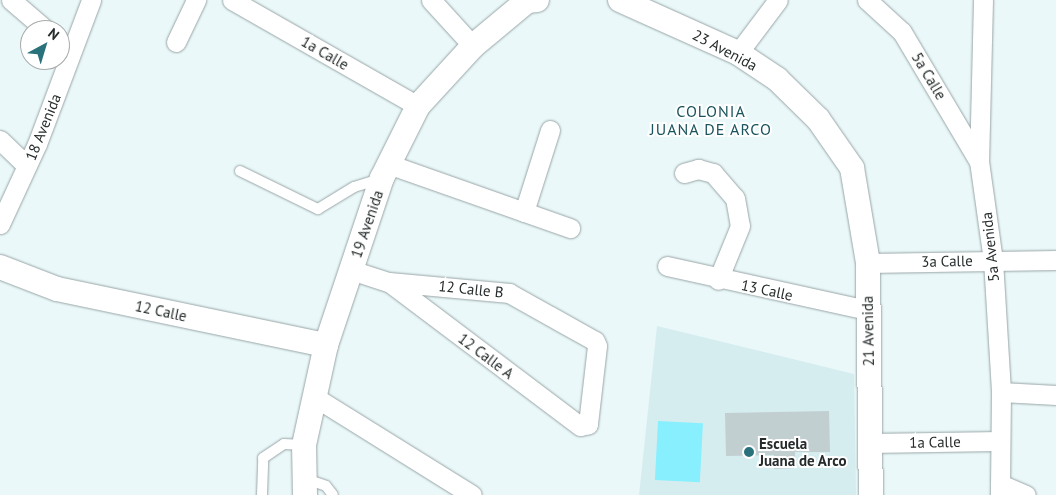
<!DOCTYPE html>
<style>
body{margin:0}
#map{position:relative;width:1056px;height:495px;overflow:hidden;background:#eaf8f9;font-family:"PT Sans",sans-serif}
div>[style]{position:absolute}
.built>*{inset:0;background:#d6edf0}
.green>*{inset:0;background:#87effd;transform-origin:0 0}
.building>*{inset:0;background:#c2cfd1}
.roads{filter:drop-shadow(0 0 1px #99a5a7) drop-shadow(0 0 1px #99a5a7)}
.service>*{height:10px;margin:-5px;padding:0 5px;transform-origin:5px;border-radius:5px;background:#fff}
.minor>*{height:19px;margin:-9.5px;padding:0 9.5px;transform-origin:9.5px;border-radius:9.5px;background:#fff}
.tertiary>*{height:24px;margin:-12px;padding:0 12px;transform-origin:12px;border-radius:12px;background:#fff}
.dots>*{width:14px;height:14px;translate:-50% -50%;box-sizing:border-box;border:2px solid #fff;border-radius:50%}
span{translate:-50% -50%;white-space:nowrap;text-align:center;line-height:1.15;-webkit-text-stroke:4px #fff;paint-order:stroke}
.street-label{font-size:15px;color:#262b2c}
.poi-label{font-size:15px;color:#262b2c;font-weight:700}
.left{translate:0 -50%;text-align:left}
.neighbourhood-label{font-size:16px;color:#1a545c;letter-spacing:1px}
.north{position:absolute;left:20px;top:20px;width:50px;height:50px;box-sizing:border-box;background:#fff;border:1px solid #a8aaab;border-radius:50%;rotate:39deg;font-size:14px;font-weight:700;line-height:20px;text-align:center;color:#262b2c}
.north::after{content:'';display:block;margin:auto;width:18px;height:22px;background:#29727b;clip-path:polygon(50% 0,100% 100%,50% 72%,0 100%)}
</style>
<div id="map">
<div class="built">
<i style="clip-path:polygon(657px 326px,854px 374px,856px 495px,639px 495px)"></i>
</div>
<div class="green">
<i style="left:658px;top:421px;width:45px;height:59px;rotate:3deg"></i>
</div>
<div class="building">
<i style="clip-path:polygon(829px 411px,830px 452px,795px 452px,795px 468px,774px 469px,774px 455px,726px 456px,725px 413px)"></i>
</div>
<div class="roads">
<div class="service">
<i style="left:240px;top:171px;width:87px;rotate:26deg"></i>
<i style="left:318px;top:209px;width:42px;rotate:-31.4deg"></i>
<i style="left:354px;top:187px;width:27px;rotate:-17deg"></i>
<i style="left:306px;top:479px;width:21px;rotate:19deg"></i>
<i style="left:326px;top:486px;width:11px;rotate:52deg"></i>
<i style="left:262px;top:495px;width:37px;rotate:-88deg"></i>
<i style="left:263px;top:458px;width:25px;rotate:-34deg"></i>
<i style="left:284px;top:444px;width:20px;rotate:3deg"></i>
</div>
<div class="minor">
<i style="left:11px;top:0;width:46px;rotate:40.6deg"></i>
<i style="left:232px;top:0;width:214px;rotate:29.7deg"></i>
<i style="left:431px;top:0;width:62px;rotate:47.6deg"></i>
<i style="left:867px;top:0;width:47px;rotate:42.4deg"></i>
<i style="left:902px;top:32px;width:149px;rotate:59.3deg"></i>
<i style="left:983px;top:0;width:161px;rotate:91.4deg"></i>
<i style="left:979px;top:161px;width:100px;rotate:82deg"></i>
<i style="left:993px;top:260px;width:132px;rotate:86.5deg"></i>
<i style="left:1001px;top:392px;width:103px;rotate:90.6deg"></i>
<i style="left:176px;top:42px;width:47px;rotate:-64.5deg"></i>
<i style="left:738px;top:53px;width:66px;rotate:-53deg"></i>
<i style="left:0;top:140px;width:37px;rotate:44deg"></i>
<i style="left:391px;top:165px;width:190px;rotate:19.4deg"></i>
<i style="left:684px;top:173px;width:15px;rotate:-16deg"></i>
<i style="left:698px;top:169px;width:16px;rotate:15deg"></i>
<i style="left:713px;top:173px;width:33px;rotate:49deg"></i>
<i style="left:735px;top:198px;width:28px;rotate:80deg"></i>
<i style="left:740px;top:226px;width:58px;rotate:112.2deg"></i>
<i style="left:524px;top:212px;width:86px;rotate:-72.4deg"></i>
<i style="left:0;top:224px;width:88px;rotate:-65.2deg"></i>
<i style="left:37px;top:144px;width:154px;rotate:-69.4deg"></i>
<i style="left:868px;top:263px;width:188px;rotate:-0.9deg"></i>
<i style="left:667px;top:266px;width:205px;rotate:12.4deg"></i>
<i style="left:351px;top:270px;width:40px;rotate:18deg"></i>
<i style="left:389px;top:282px;width:121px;rotate:5.2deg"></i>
<i style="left:509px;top:293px;width:98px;rotate:29.2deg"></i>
<i style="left:595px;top:341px;width:5px;rotate:68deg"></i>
<i style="left:597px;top:346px;width:79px;rotate:96.6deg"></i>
<i style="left:588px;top:424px;width:8px;rotate:166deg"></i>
<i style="left:580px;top:426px;width:239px;rotate:-143deg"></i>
<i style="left:1001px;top:392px;width:55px;rotate:3.1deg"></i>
<i style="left:313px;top:396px;width:187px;rotate:31.9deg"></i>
<i style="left:870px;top:443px;width:130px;rotate:-0.9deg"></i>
<i style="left:1000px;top:484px;width:28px;rotate:23deg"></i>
</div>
<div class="tertiary">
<i style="left:620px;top:0;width:129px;rotate:24.2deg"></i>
<i style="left:738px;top:53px;width:47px;rotate:33.7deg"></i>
<i style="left:777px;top:79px;width:57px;rotate:44.3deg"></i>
<i style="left:818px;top:119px;width:60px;rotate:55.2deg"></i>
<i style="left:852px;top:168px;width:96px;rotate:80.4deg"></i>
<i style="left:868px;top:263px;width:232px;rotate:89.3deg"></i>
<i style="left:0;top:267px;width:61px;rotate:21.1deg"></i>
<i style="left:57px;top:289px;width:275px;rotate:11.8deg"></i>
<i style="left:305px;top:495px;width:50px;rotate:-91.1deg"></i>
<i style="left:304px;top:445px;width:102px;rotate:-77.6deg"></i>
<i style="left:326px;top:345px;width:176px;rotate:-71.5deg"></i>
<i style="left:382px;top:178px;width:80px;rotate:-63.4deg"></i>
<i style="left:418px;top:106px;width:81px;rotate:-47.5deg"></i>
<i style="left:473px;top:46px;width:70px;rotate:-39.8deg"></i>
<i style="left:527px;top:1px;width:10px;rotate:-6deg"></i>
</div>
</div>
<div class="dots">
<i style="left:749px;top:452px;background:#29727b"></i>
</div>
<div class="street-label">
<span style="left:725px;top:50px;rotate:28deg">23 Avenida</span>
<span style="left:325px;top:53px;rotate:30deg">1a Calle</span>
<span style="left:929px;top:76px;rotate:59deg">5a Calle</span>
<span style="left:43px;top:127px;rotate:-68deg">18 Avenida</span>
<span style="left:367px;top:224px;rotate:-71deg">19 Avenida</span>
<span style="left:990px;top:247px;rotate:-96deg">5a Avenida</span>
<span style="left:947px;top:261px;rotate:-1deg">3a Calle</span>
<span style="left:471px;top:289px;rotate:6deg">12 Calle B</span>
<span style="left:767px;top:290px;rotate:12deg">13 Calle</span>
<span style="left:161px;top:311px;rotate:12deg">12 Calle</span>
<span style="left:868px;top:331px;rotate:-91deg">21 Avenida</span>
<span style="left:486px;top:356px;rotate:37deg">12 Calle A</span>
<span style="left:935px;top:442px;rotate:-1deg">1a Calle</span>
</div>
<div class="poi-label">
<span class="left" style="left:759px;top:452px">Escuela<br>Juana de Arco</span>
</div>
<div class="neighbourhood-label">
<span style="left:711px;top:120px">COLONIA<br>JUANA DE ARCO</span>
</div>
<div class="north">N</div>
</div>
